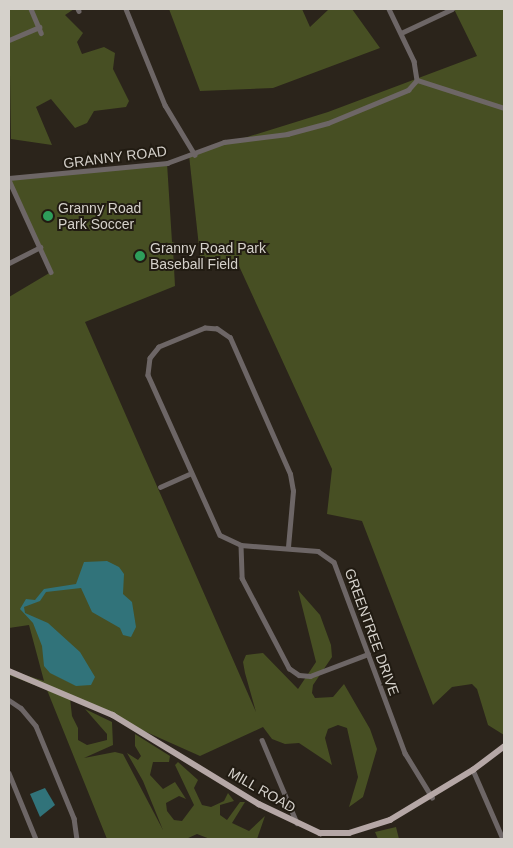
<!DOCTYPE html>
<style>
body{margin:0}
#map{position:relative;width:513px;height:848px;overflow:hidden;background:#2b241b;font-family:Arial,sans-serif}
div>[style]{position:absolute}
.green>*{inset:0;background:#474f23}
.water>*{inset:0;background:#31737a}
.minor>*{height:4.5px;margin:-2.25px;padding:0 2.25px;transform-origin:2.25px;border-radius:2.25px;background:#6d6666}
.major>*{height:5.5px;margin:-2.75px;padding:0 2.75px;transform-origin:2.75px;border-radius:2.75px;background:#b5a7a6}
.dots>*{width:14px;height:14px;translate:-50% -50%;box-sizing:border-box;border:2px solid #211b12;border-radius:50%}
span{translate:-50% -50%;white-space:nowrap;text-align:center;line-height:1.15;-webkit-text-stroke:4px #211b12;paint-order:stroke}
.street-label{font-size:14px;color:#d5d1cb}
.poi-label{font-size:14px;color:#d5d1cb}
.left{translate:0 -50%;text-align:left}
.frame{position:absolute;inset:0;border:10px solid #d5d1cb;pointer-events:none}
</style>
<div id="map">
<div class="green">
<i style="clip-path:polygon(9px 9px,74px 9px,65px 15px,83px 33px,77px 42px,82px 54px,104px 47px,115px 53px,113px 69px,129px 101px,126px 107px,94px 111px,87px 123px,75px 128px,51px 99px,36px 107px,52px 145px,11px 139px)"></i>
<i style="clip-path:polygon(169px 9px,302px 9px,310px 27px,329px 9px,352px 9px,380px 48px,273px 88px,200px 91px)"></i>
<i style="clip-path:polygon(454px 9px,504px 9px,504px 735px,488px 725px,477px 689px,472px 684px,452px 687px,433px 705px,362px 521px,327px 514px,332px 469px,239px 266px,200px 256px,189px 155px,328px 112px,477px 56px)"></i>
<i style="clip-path:polygon(167px 163px,172px 242px,175px 243px,173px 249px,175px 286px,85px 322px,256px 712px,245px 673px,243px 662px,246px 655px,263px 653px,298px 689px,316px 662px,298px 590px,320px 615px,331px 645px,332px 657px,313px 685px,312px 693px,315px 698px,333px 697px,344px 684px,370px 729px,377px 749px,363px 797px,349px 807px,358px 777px,347px 728px,338px 725px,328px 729px,325px 738px,332px 765px,299px 743px,285px 744px,272px 739px,263px 727px,200px 756px,70px 698px,72px 716px,78px 728px,78px 740px,87px 745px,107px 740px,107px 734px,85px 709px,112px 722px,113px 745px,84px 758px,115px 752px,123px 754px,163px 830px,143px 781px,127px 753px,138px 760px,141px 756px,135px 746px,135px 734px,170px 756px,169px 762px,153px 762px,150px 775px,163px 789px,175px 782px,186px 799px,179px 796px,166px 803px,167px 811px,174px 820px,182px 821px,194px 805px,175px 765px,178px 762px,198px 780px,194px 788px,202px 805px,211px 807px,224px 801px,228px 793px,234px 801px,220px 805px,220px 815px,227px 820px,240px 802px,245px 802px,232px 823px,249px 831px,265px 816px,257px 839px,210px 839px,197px 834px,186px 839px,107px 839px,47px 690px,9px 675px,9px 670px,44px 681px,29px 625px,9px 628px,9px 297px,51px 272px,9px 178px)"></i>
<i style="clip-path:polygon(396px 827px,399px 839px,378px 839px,375px 832px)"></i>
</div>
<div class="water">
<i style="clip-path:polygon(107px 561px,119px 567px,124px 574px,123px 594px,132px 602px,136px 627px,131px 637px,123px 635px,120px 628px,92px 612px,81px 588px,46px 592px,40px 601px,24px 607px,25px 613px,48px 623px,80px 652px,95px 677px,91px 685px,76px 686px,50px 673px,44px 666px,42px 646px,33px 623px,20px 609px,26px 599px,35px 600px,44px 589px,76px 584px,84px 562px)"></i>
<i style="clip-path:polygon(45px 788px,55px 805px,40px 817px,30px 794px)"></i>
</div>
<div class="minor">
<i style="left:31px;top:9px;width:26px;rotate:67deg"></i>
<i style="left:78px;top:9px;width:2px;rotate:63deg"></i>
<i style="left:126px;top:9px;width:104px;rotate:67.9deg"></i>
<i style="left:165px;top:105px;width:58px;rotate:59deg"></i>
<i style="left:389px;top:9px;width:58px;rotate:64.3deg"></i>
<i style="left:414px;top:61px;width:19px;rotate:81deg"></i>
<i style="left:401px;top:33px;width:56px;rotate:-25.2deg"></i>
<i style="left:9px;top:40px;width:33px;rotate:-23deg"></i>
<i style="left:417px;top:80px;width:91px;rotate:17.8deg"></i>
<i style="left:9px;top:178px;width:159px;rotate:-5.4deg"></i>
<i style="left:167px;top:163px;width:61px;rotate:-20.2deg"></i>
<i style="left:224px;top:142px;width:64px;rotate:-7.2deg"></i>
<i style="left:287px;top:134px;width:42px;rotate:-15deg"></i>
<i style="left:328px;top:123px;width:87px;rotate:-22.4deg"></i>
<i style="left:408px;top:90px;width:13px;rotate:-48deg"></i>
<i style="left:9px;top:180px;width:101px;rotate:65.5deg"></i>
<i style="left:9px;top:263px;width:35px;rotate:-27deg"></i>
<i style="left:160px;top:487px;width:34px;rotate:-24deg"></i>
<i style="left:241px;top:545px;width:33px;rotate:88deg"></i>
<i style="left:242px;top:578px;width:102px;rotate:62.4deg"></i>
<i style="left:289px;top:668px;width:12px;rotate:35deg"></i>
<i style="left:299px;top:675px;width:11px;rotate:5deg"></i>
<i style="left:310px;top:676px;width:62px;rotate:-20.8deg"></i>
<i style="left:288px;top:547px;width:56px;rotate:-84.9deg"></i>
<i style="left:293px;top:491px;width:17px;rotate:-100deg"></i>
<i style="left:290px;top:474px;width:149px;rotate:-113.8deg"></i>
<i style="left:230px;top:338px;width:16px;rotate:-145deg"></i>
<i style="left:217px;top:329px;width:12px;rotate:-175deg"></i>
<i style="left:205px;top:328px;width:50px;rotate:157.6deg"></i>
<i style="left:159px;top:347px;width:14px;rotate:129deg"></i>
<i style="left:150px;top:358px;width:17px;rotate:97deg"></i>
<i style="left:148px;top:375px;width:175px;rotate:65.8deg"></i>
<i style="left:220px;top:535px;width:23px;rotate:25deg"></i>
<i style="left:241px;top:545px;width:77px;rotate:4.5deg"></i>
<i style="left:318px;top:551px;width:19px;rotate:35deg"></i>
<i style="left:334px;top:562px;width:204px;rotate:69.6deg"></i>
<i style="left:405px;top:753px;width:52px;rotate:58.5deg"></i>
<i style="left:9px;top:700px;width:14px;rotate:34deg"></i>
<i style="left:21px;top:708px;width:23px;rotate:50deg"></i>
<i style="left:36px;top:726px;width:100px;rotate:67.6deg"></i>
<i style="left:74px;top:818px;width:21px;rotate:82deg"></i>
<i style="left:262px;top:740px;width:90px;rotate:67.1deg"></i>
<i style="left:473px;top:770px;width:75px;rotate:66.5deg"></i>
<i style="left:9px;top:773px;width:71px;rotate:67.8deg"></i>
</div>
<div class="major">
<i style="left:9px;top:671px;width:113px;rotate:22.9deg"></i>
<i style="left:113px;top:715px;width:171px;rotate:31.4deg"></i>
<i style="left:259px;top:804px;width:68px;rotate:25.4deg"></i>
<i style="left:320px;top:833px;width:29px"></i>
<i style="left:349px;top:833px;width:43px;rotate:-17.6deg"></i>
<i style="left:390px;top:820px;width:97px;rotate:-31.1deg"></i>
<i style="left:473px;top:770px;width:39px;rotate:-37deg"></i>
</div>
<div class="dots">
<i style="left:48px;top:216px;background:#2e9e5b"></i>
<i style="left:140px;top:256px;background:#2e9e5b"></i>
</div>
<div class="street-label">
<span style="left:115px;top:157px;rotate:-7deg">GRANNY ROAD</span>
<span style="left:372px;top:632px;rotate:70deg">GREENTREE DRIVE</span>
<span style="left:262px;top:790px;rotate:30deg">MILL ROAD</span>
</div>
<div class="poi-label">
<span class="left" style="left:58px;top:216px">Granny Road<br>Park Soccer</span>
<span class="left" style="left:150px;top:256px">Granny Road Park<br>Baseball Field</span>
</div>
<div class="frame"></div>
</div>
